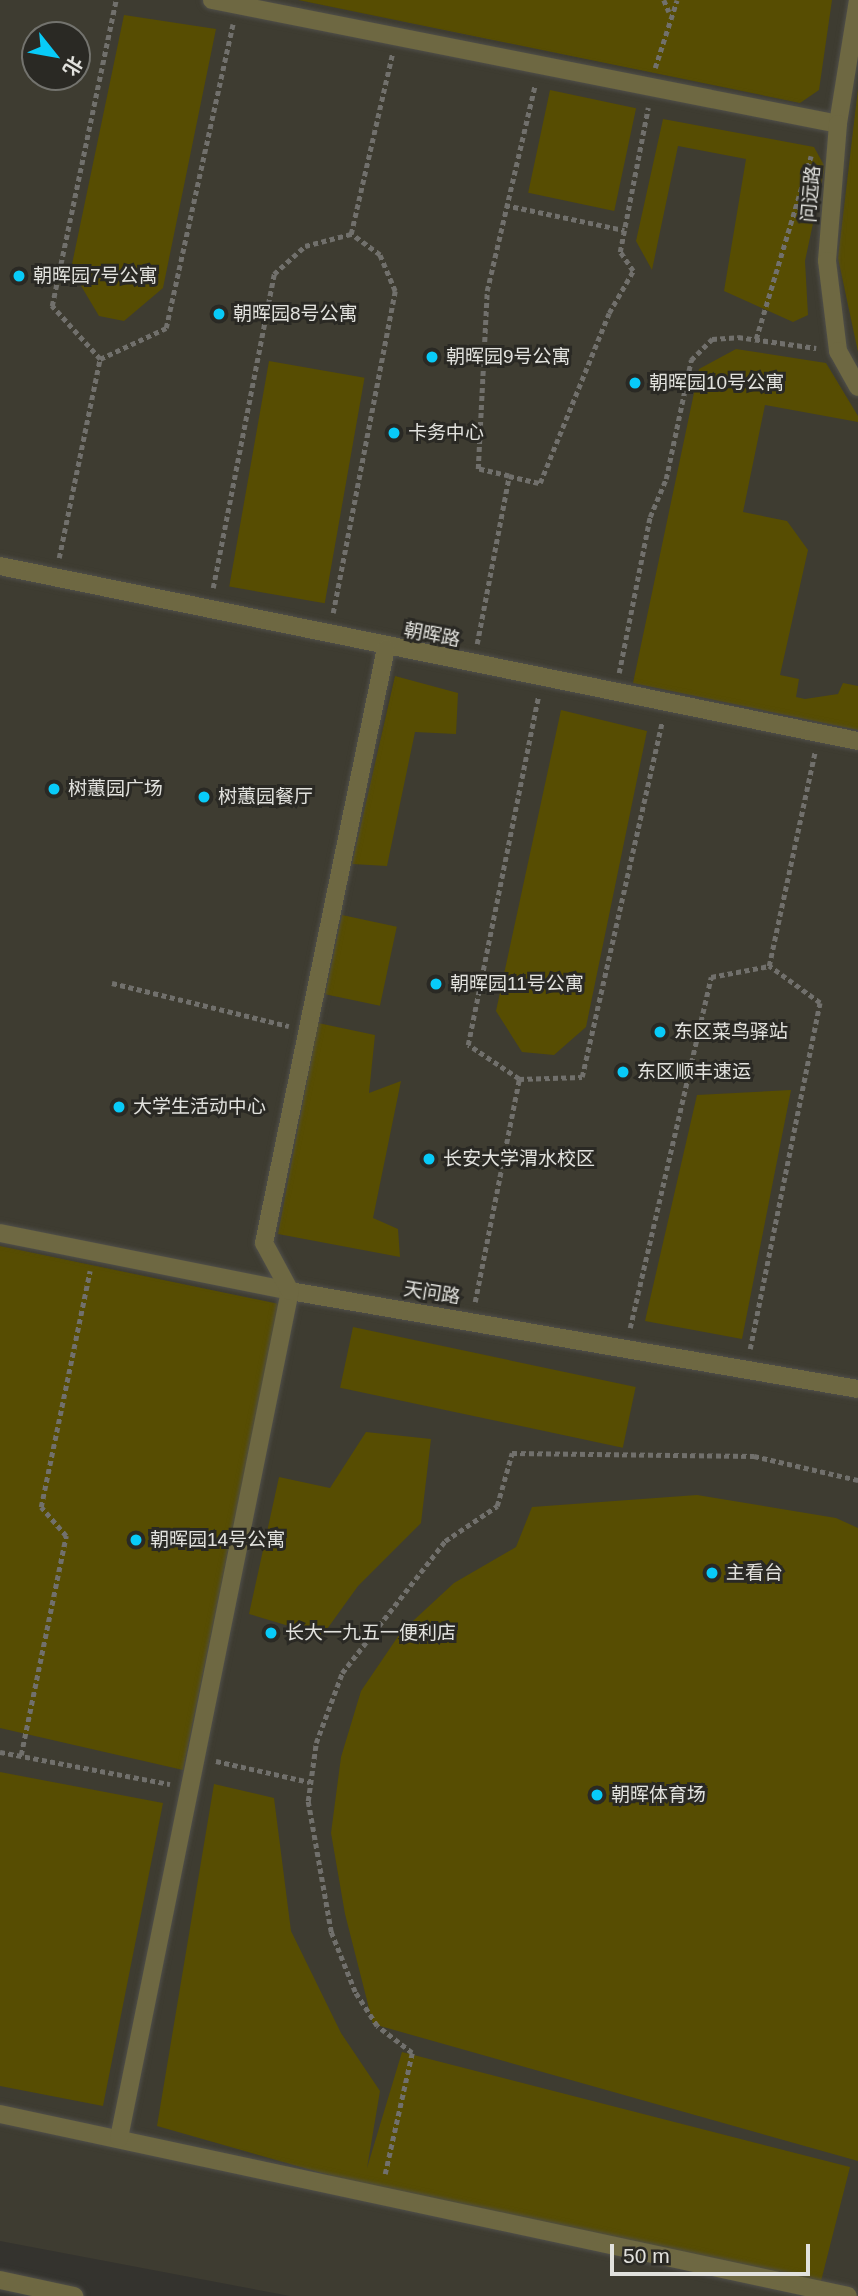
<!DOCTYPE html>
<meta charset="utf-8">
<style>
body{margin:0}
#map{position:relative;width:858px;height:2296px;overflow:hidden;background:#34332e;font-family:Arial,"Noto Sans SC",sans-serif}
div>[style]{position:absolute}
.built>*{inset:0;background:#3e3c31}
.green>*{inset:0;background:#574d02;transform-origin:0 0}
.path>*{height:4.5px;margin-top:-2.25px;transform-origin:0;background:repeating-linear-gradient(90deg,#71706c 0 5px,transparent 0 8.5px)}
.roads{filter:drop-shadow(0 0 2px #504f4a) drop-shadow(0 0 2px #504f4a)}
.pedestrian>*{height:18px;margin:-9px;padding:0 9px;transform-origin:9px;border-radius:9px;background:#6e6842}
.minor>*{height:18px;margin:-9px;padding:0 9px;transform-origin:9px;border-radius:9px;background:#6e6842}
.tertiary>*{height:18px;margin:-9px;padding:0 9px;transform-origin:9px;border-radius:9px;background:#6e6842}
.dots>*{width:19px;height:19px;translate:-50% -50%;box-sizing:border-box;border:4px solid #2a2924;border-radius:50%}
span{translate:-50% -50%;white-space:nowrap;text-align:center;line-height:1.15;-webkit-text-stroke:6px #2a2924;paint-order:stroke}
.street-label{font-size:19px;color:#e1e1dd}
.poi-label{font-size:19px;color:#e1e1dd}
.left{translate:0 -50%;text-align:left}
.north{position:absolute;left:21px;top:21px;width:70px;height:70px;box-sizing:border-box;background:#2a2924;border:2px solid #73736e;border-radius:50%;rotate:121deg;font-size:19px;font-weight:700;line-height:28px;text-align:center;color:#e1e1dd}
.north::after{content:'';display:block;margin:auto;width:24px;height:32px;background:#08cbf9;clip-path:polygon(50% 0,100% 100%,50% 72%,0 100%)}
.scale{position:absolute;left:610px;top:2244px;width:200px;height:32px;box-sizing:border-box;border:4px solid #e1e1dd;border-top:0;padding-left:9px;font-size:21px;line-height:24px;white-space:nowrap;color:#e1e1dd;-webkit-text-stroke:5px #2a2924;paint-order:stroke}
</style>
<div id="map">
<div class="built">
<i style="clip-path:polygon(evenodd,0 0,858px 0,858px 2296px,290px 2296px,0 2241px,0 0,35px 35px,77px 35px,77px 77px,35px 77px,35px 35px)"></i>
</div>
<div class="green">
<i style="clip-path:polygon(298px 0,832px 0,819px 90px,800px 103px)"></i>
<i style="clip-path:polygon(124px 15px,216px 29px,163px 288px,124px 321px,99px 316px,71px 269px)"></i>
<i style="clip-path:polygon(858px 89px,858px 352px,838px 258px)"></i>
<i style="left:550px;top:90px;width:88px;height:105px;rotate:12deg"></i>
<i style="clip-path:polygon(663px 119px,814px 147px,825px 167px,805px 261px,808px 315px,793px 322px,724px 291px,746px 159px,678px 146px,652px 270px,636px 241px)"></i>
<i style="clip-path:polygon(736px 349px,826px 363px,858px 416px,858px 422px,765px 405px,743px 512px,787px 521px,808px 550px,780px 675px,799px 679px,796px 697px,805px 699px,838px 694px,843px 683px,858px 686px,858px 730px,633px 683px,699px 369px)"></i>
<i style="left:269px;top:361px;width:97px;height:229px;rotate:10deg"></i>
<i style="clip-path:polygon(395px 676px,458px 693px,456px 734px,415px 732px,387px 866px,352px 864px)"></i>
<i style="clip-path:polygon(561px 710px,647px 731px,586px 1027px,554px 1055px,522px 1052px,496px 1011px)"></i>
<i style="left:342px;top:915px;width:56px;height:81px;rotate:12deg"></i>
<i style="clip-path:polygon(318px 1023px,375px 1035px,369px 1093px,401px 1081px,373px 1218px,398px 1229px,400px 1257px,278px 1234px)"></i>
<i style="clip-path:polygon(791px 1090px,742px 1339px,645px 1321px,697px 1095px)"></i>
<i style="clip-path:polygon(0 1246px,279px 1304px,183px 1770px,0 1728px)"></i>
<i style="left:353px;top:1327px;width:289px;height:62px;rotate:12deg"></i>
<i style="clip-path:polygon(366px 1432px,431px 1439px,421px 1523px,358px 1586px,322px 1636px,249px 1614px,279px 1477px,330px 1488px)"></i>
<i style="clip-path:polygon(697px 1495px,836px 1518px,858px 1528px,858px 2161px,373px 2024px,345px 1914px,331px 1833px,341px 1757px,361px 1691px,401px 1632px,454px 1583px,516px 1547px,532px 1507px)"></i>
<i style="clip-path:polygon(0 1772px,163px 1803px,103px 2106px,0 2086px)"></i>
<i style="clip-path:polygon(214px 1784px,274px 1798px,291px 1931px,341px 2033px,380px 2091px,367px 2168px,402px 2052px,850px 2167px,820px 2285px,364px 2185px,157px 2126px)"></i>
</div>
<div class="path">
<i style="left:664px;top:0;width:13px;rotate:67deg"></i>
<i style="left:655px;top:68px;width:71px;rotate:-72.1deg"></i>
<i style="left:505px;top:205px;width:122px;rotate:11.9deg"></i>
<i style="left:756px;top:339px;width:191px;rotate:-73.3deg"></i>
<i style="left:100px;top:359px;width:73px;rotate:-25.2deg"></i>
<i style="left:166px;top:328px;width:311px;rotate:-77.6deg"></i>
<i style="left:509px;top:476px;width:32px;rotate:-167deg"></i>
<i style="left:478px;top:469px;width:178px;rotate:-87.1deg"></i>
<i style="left:487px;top:291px;width:212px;rotate:-76.9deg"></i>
<i style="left:59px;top:558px;width:203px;rotate:-78.4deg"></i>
<i style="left:100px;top:359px;width:72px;rotate:-132.2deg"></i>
<i style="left:52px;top:306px;width:313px;rotate:-78.2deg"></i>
<i style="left:213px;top:588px;width:320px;rotate:-79deg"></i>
<i style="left:274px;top:274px;width:42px;rotate:-42.1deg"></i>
<i style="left:305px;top:246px;width:48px;rotate:-14.6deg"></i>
<i style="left:333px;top:613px;width:328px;rotate:-79.1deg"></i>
<i style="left:395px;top:291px;width:39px;rotate:-113deg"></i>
<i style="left:380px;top:255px;width:36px;rotate:-144deg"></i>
<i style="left:351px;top:234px;width:184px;rotate:-77.1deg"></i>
<i style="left:477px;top:644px;width:171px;rotate:-79.2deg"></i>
<i style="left:509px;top:476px;width:32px;rotate:13deg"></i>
<i style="left:540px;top:483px;width:183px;rotate:-67.9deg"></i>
<i style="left:609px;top:313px;width:48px;rotate:-60.3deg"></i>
<i style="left:633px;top:271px;width:23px;rotate:-124deg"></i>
<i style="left:620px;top:252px;width:147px;rotate:-79deg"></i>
<i style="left:619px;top:673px;width:159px;rotate:-78.8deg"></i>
<i style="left:650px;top:517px;width:41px;rotate:-67.2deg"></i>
<i style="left:666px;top:479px;width:122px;rotate:-78.1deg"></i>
<i style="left:691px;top:360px;width:30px;rotate:-45deg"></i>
<i style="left:712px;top:339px;width:26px;rotate:-4deg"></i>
<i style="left:738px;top:337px;width:79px;rotate:8deg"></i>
<i style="left:112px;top:983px;width:182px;rotate:13.7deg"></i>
<i style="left:519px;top:1079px;width:61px;rotate:-146.3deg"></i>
<i style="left:468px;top:1045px;width:355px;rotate:-78.6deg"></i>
<i style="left:475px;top:1302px;width:227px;rotate:-78.8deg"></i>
<i style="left:519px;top:1079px;width:63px;rotate:-1.8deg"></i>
<i style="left:582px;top:1077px;width:365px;rotate:-77.3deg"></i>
<i style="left:630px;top:1328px;width:360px;rotate:-77deg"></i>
<i style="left:711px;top:977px;width:59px;rotate:-10.7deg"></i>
<i style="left:750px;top:1349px;width:353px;rotate:-78.6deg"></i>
<i style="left:820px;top:1003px;width:63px;rotate:-144deg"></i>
<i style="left:769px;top:966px;width:219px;rotate:-77.9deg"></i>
<i style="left:0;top:1752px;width:173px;rotate:10.7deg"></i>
<i style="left:21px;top:1755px;width:224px;rotate:-78.4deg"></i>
<i style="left:66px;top:1536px;width:38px;rotate:-131deg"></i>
<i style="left:41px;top:1507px;width:241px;rotate:-78.3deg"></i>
<i style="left:216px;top:1761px;width:96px;rotate:12.6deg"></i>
<i style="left:385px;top:2174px;width:124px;rotate:-77.4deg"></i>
<i style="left:412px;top:2053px;width:44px;rotate:-142.4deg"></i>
<i style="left:377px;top:2026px;width:40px;rotate:-122.9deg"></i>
<i style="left:355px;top:1992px;width:65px;rotate:-111.8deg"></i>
<i style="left:331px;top:1932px;width:133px;rotate:-100deg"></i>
<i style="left:308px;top:1801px;width:59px;rotate:-82.1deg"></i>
<i style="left:316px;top:1743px;width:75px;rotate:-69.6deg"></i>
<i style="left:342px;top:1673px;width:167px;rotate:-52deg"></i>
<i style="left:445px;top:1541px;width:63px;rotate:-33.9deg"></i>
<i style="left:497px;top:1506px;width:55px;rotate:-74.2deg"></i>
<i style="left:512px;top:1453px;width:242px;rotate:0.7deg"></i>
<i style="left:754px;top:1456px;width:107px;rotate:13deg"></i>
</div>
<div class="roads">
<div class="pedestrian">
<i style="left:0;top:566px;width:876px;rotate:11.53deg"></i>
</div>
<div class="minor">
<i style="left:212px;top:0;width:638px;rotate:11.2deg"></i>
<i style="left:858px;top:0;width:126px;rotate:99.2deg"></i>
<i style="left:838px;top:124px;width:137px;rotate:94.6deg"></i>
<i style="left:827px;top:261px;width:91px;rotate:83deg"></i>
<i style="left:838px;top:351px;width:41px;rotate:60.9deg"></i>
<i style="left:0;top:1233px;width:296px;rotate:11.3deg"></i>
<i style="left:290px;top:1291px;width:576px;rotate:9.79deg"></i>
<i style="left:0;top:2114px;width:867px;rotate:12.11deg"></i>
<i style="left:119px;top:2138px;width:864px;rotate:-78.59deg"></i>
<i style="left:290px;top:1291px;width:55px;rotate:-118.4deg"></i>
<i style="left:264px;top:1243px;width:607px;rotate:-78.41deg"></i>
</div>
<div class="tertiary">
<i style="left:0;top:2280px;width:76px;rotate:12.2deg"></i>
</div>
</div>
<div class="dots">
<i style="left:19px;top:276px;background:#08cbf9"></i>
<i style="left:219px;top:314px;background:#08cbf9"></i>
<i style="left:432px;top:357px;background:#08cbf9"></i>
<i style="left:635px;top:383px;background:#08cbf9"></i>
<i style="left:394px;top:433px;background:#08cbf9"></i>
<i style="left:54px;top:789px;background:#08cbf9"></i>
<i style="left:204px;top:797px;background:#08cbf9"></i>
<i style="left:436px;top:984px;background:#08cbf9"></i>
<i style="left:660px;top:1032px;background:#08cbf9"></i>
<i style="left:623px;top:1072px;background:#08cbf9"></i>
<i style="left:119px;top:1107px;background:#08cbf9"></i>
<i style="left:429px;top:1159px;background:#08cbf9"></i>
<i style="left:136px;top:1540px;background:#08cbf9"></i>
<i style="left:712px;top:1573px;background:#08cbf9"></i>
<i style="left:271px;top:1633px;background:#08cbf9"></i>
<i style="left:597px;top:1795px;background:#08cbf9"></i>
</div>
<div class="street-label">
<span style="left:811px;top:194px;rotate:-85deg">问远路</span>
<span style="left:432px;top:635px;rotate:11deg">朝晖路</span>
<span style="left:432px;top:1293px;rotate:9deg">天问路</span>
</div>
<div class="poi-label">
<span class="left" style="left:33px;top:276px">朝晖园7号公寓</span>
<span class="left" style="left:233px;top:314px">朝晖园8号公寓</span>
<span class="left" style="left:446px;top:357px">朝晖园9号公寓</span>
<span class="left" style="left:649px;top:383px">朝晖园10号公寓</span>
<span class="left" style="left:408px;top:433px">卡务中心</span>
<span class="left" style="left:68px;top:789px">树蕙园广场</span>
<span class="left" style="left:218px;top:797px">树蕙园餐厅</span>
<span class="left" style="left:450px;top:984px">朝晖园11号公寓</span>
<span class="left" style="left:674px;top:1032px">东区菜鸟驿站</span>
<span class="left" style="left:637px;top:1072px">东区顺丰速运</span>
<span class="left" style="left:133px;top:1107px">大学生活动中心</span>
<span class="left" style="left:443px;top:1159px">长安大学渭水校区</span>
<span class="left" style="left:150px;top:1540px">朝晖园14号公寓</span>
<span class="left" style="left:726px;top:1573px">主看台</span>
<span class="left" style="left:285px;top:1633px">长大一九五一便利店</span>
<span class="left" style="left:611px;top:1795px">朝晖体育场</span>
</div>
<div class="north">北</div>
<div class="scale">50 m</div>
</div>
